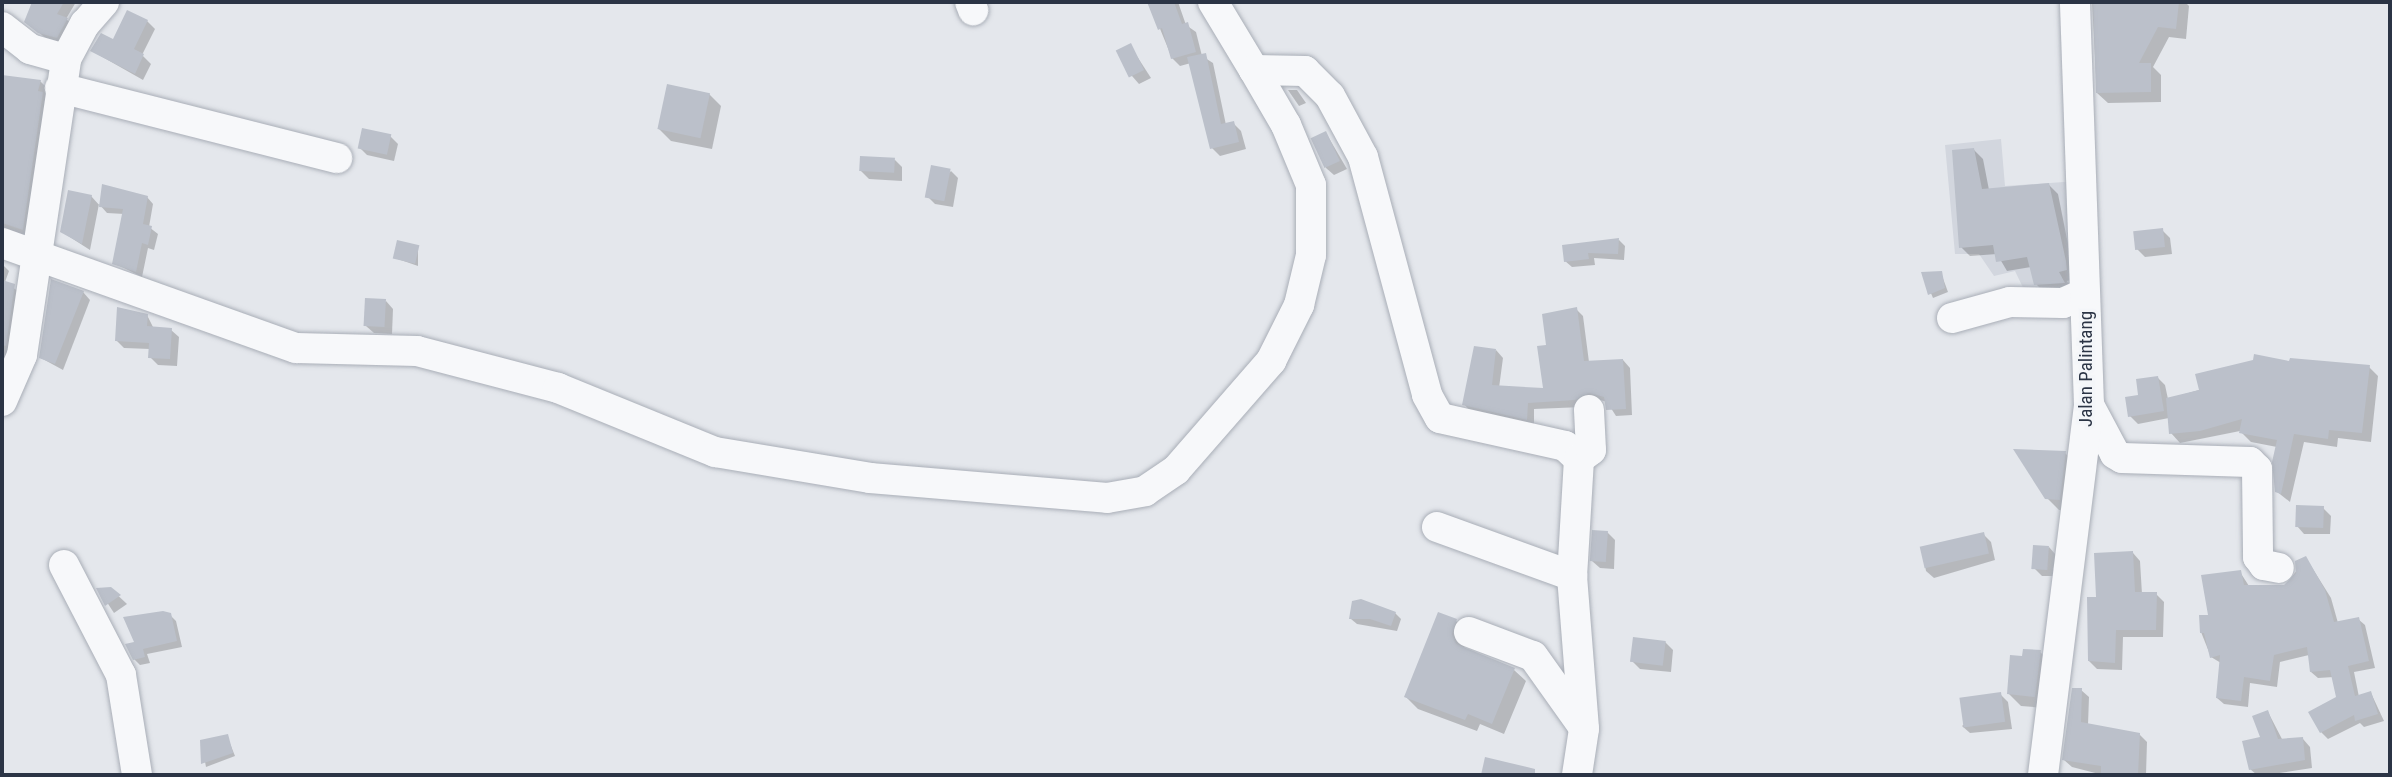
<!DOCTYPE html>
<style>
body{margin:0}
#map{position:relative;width:2392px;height:777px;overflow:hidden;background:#e4e7ec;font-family:"Roboto Condensed",sans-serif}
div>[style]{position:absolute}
.built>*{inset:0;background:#d2d6de}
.shadow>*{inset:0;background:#0003}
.building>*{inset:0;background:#bbc0ca;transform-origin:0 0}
.roads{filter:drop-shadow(0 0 2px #a9aeb7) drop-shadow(0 0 2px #a9aeb7)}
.minor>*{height:30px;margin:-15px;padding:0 15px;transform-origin:15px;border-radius:15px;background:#f7f8fa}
span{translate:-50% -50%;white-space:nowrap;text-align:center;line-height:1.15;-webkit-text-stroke:7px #f4f6f9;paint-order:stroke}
.street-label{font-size:19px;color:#2b3445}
.frame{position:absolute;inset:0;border:4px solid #2b3445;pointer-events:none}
</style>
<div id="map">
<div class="built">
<i style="clip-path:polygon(2001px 139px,2005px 186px,2078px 181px,2080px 289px,2028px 298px,2015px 271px,1994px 276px,1979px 254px,1955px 254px,1945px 145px)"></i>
</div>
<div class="shadow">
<i style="clip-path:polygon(33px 2px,76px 2px,66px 19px,75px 27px,65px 45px,48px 40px,26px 22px)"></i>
<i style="clip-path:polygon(1149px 2px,1178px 2px,1186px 25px,1196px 32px,1202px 56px,1213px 63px,1226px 125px,1233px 123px,1241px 131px,1246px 149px,1220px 156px,1212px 148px,1191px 63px,1180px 66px,1172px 58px)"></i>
<i style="clip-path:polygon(2092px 2px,2185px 2px,2189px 6px,2186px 39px,2169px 37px,2153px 67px,2161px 75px,2161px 102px,2108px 103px,2097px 93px)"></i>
<i style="clip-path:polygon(147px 21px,155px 29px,142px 55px,151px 64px,143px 80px,92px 51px)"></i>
<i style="clip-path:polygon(1131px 47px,1151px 78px,1139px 84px,1132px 76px)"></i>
<i style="clip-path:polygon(6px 78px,40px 81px,48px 89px,31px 237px,2px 238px,2px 91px)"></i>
<i style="clip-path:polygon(1288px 90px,1297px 90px,1306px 103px,1299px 106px)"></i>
<i style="clip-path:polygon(709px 94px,721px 106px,712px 149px,671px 141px,659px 129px)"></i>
<i style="clip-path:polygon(1326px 133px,1347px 169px,1334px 175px,1326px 168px)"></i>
<i style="clip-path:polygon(390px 136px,398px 144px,394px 161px,367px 155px,359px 147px)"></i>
<i style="clip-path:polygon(1974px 150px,1983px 159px,1989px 190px,2049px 185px,2058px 194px,2075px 279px,2067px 281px,2072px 292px,2045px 293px,2036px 284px,2031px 267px,2007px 271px,1997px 254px,1970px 256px,1961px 247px)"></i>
<i style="clip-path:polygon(895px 160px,902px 167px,902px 181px,869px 179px,861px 171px)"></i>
<i style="clip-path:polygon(951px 171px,958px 178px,953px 207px,935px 204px,927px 196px)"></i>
<i style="clip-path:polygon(91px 196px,101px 207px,147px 197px,153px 204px,149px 227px,158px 234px,154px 250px,148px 248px,142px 277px,114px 263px,124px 214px,107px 213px,99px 204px,90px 250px,62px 232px)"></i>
<i style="clip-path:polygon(2162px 230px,2170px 238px,2172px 254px,2145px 257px,2137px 249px)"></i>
<i style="clip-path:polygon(1619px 240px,1625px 246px,1624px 260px,1594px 258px,1595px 265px,1572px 267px,1565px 261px)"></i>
<i style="clip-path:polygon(418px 246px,418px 266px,395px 258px)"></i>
<i style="clip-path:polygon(2px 264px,9px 271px,5px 282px,22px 294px,11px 363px,2px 358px)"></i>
<i style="clip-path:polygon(1941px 273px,1948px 292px,1933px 298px,1923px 274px)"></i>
<i style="clip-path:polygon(83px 292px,90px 300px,63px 370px,41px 358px)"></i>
<i style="clip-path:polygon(386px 301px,393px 309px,392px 334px,374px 333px,366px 326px)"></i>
<i style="clip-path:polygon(1576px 309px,1583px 316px,1589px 362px,1623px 360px,1630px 368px,1632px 415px,1616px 416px,1607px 402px,1597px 399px,1583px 407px,1534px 409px,1534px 426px,1471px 412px,1464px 404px,1496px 350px,1503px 358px,1499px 388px,1545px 390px,1548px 347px)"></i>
<i style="clip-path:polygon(147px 315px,154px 329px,171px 330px,179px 337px,177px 366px,158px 365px,150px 357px,150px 349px,124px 348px,116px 340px)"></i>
<i style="clip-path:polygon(2291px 363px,2369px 367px,2378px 376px,2371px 442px,2338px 438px,2337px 447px,2304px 442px,2290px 502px,2276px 491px,2277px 447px,2251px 442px,2240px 431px,2180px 443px,2171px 433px,2169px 418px,2138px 424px,2130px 416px,2158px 378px,2165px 385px,2168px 399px)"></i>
<i style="clip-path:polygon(2065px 453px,2077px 465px,2071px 511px,2059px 510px,2047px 498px)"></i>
<i style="clip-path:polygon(2323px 508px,2331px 516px,2330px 534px,2304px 534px,2297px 526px)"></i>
<i style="clip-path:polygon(1607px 532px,1615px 540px,1614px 569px,1600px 568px,1592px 561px)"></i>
<i style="clip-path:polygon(1983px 534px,1991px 542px,1995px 560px,1934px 578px,1926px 571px,1922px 550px)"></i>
<i style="clip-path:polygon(2049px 547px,2056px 555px,2056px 576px,2042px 576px,2034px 568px)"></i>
<i style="clip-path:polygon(2133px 553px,2140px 561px,2142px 594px,2156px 594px,2164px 602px,2163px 637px,2123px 637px,2122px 670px,2097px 669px,2089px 661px,2098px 598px)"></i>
<i style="clip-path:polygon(2306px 558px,2331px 598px,2338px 623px,2358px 619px,2365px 625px,2375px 668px,2354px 672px,2359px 697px,2371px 693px,2384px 721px,2364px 727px,2360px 723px,2328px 739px,2321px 732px,2338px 698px,2334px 677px,2318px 678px,2311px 672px,2309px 655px,2280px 662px,2277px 687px,2250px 683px,2248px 707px,2224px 704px,2217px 698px,2221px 663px,2211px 657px,2201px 632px,2240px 572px,2249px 586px,2285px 586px)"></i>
<i style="clip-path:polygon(111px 589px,127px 604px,114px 613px,99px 590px)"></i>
<i style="clip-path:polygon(1395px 613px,1401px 619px,1397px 631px,1357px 624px,1351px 619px)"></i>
<i style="clip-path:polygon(170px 615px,176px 621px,182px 647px,147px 654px,150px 663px,140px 665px,134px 659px,137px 643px)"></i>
<i style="clip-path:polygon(1456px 621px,1468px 633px,1464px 649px,1514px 670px,1526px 681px,1504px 734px,1480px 724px,1477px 731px,1418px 709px,1406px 697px)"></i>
<i style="clip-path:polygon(1665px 642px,1673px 650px,1671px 672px,1640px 669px,1632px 661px)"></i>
<i style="clip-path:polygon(2040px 652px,2052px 663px,2046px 708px,2021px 706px,2009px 694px,2024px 658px)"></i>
<i style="clip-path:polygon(2081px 690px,2089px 697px,2088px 725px,2139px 734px,2147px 742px,2146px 775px,2103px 775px,2072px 767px,2064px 760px)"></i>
<i style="clip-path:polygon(2000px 694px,2008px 702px,2012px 729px,1970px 733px,1962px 726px)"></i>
<i style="clip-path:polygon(2268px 712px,2283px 741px,2303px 739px,2310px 747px,2312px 768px,2266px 775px,2257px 775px,2250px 769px)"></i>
<i style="clip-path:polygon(227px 736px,235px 756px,206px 767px,201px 741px)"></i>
</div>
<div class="building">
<i style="clip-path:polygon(32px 2px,64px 2px,57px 14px,68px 18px,57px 38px,38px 33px,24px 22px)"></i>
<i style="clip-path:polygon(1147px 2px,1174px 2px,1182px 24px,1188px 22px,1196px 52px,1171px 59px,1162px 28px,1158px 30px)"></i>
<i style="clip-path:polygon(2093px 2px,2179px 2px,2176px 29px,2158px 27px,2139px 63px,2151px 63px,2151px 92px,2096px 93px)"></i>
<i style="clip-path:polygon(127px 10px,148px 20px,134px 49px,144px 54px,135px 74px,90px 51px,101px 33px,113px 39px)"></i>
<i style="left:1131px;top:43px;width:30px;height:17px;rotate:64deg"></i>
<i style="clip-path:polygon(1206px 53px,1221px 124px,1234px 121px,1239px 142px,1210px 149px,1187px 57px)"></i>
<i style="clip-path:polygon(2px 75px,41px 80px,38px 91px,43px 92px,23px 230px,2px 223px)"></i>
<i style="left:667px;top:84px;width:44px;height:46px;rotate:12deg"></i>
<i style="left:362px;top:128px;width:30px;height:21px;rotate:12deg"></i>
<i style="left:1326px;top:131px;width:33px;height:17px;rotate:65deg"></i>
<i style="clip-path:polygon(1974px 148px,1982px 189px,2049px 183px,2066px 261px,2067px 270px,2059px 272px,2065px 283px,2034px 285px,2027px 257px,1996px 262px,1993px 245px,1959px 248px,1952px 150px)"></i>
<i style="left:860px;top:156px;width:35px;height:15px;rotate:3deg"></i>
<i style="left:931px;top:165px;width:20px;height:33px;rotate:11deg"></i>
<i style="clip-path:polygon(102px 184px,148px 196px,143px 224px,152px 226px,148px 245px,142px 243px,136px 272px,112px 264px,123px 209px,99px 207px)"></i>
<i style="clip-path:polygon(68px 190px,92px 195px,82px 244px,60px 232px)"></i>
<i style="left:2163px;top:228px;width:19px;height:30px;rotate:84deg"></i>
<i style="clip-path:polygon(1619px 238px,1618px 254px,1588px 253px,1589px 259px,1564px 262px,1562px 245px)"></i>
<i style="left:397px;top:240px;width:23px;height:19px;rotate:13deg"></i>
<i style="clip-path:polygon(1942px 271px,1945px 288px,1928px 295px,1921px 272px)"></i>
<i style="clip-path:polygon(51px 279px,84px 291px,55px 364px,39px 358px)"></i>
<i style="clip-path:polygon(2px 280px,15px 284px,6px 346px,2px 345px)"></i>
<i style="left:365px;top:298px;width:21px;height:28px;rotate:3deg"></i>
<i style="clip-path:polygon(117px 307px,148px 314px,147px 326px,172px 328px,170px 359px,148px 358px,149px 343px,115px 341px)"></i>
<i style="clip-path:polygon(1577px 307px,1584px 361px,1623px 359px,1626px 409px,1606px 410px,1604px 397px,1589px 393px,1575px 400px,1528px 403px,1527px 420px,1462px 405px,1474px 346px,1496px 349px,1492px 385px,1543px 388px,1537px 346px,1546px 345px,1542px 314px)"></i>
<i style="clip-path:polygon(2254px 354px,2289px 361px,2290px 358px,2370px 365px,2362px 433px,2329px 430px,2328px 439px,2294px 434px,2281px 494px,2275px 492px,2272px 462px,2277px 440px,2239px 433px,2242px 419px,2200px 431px,2169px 434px,2166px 398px,2199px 390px,2195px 374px,2253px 360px)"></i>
<i style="clip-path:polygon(2158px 376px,2164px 411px,2128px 417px,2125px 397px,2138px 395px,2136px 379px)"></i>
<i style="clip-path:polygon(2013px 449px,2066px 451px,2060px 500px,2045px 499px)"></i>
<i style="left:2296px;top:505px;width:28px;height:22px;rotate:2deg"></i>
<i style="left:1592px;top:530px;width:16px;height:31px;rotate:4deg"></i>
<i style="left:1984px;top:532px;width:22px;height:66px;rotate:77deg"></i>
<i style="left:2033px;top:545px;width:16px;height:24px;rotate:4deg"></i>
<i style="clip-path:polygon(2133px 551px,2135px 592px,2157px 592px,2156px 630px,2116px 630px,2115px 663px,2088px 661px,2087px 597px,2096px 597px,2094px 553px)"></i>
<i style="clip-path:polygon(2306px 556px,2325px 590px,2334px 622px,2359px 617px,2369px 661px,2348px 666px,2355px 696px,2371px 691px,2378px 714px,2355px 721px,2354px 715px,2320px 733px,2308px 712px,2336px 697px,2330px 670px,2310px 672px,2307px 647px,2274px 655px,2270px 681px,2244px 677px,2241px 701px,2216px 698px,2220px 655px,2210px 658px,2204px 633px,2200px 633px,2199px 615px,2208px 615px,2201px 575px,2241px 570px,2244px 585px,2284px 585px,2296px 573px,2295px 561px)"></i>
<i style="clip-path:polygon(111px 587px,121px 595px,105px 606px,96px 588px)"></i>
<i style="clip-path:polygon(1361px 599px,1396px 612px,1391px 626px,1370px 619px,1349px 619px,1352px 601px)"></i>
<i style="clip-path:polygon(163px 611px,171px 613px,177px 641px,143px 649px,145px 657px,133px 660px,125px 644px,134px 642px,123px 617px)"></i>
<i style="clip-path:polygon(1438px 612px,1457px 619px,1452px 634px,1456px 644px,1515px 668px,1492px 724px,1468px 714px,1465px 720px,1404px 697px)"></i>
<i style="left:1633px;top:637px;width:33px;height:25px;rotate:7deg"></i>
<i style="clip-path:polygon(2023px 649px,2041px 650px,2035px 697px,2007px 694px,2010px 655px,2022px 656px)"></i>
<i style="clip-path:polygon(2072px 688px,2082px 688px,2081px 722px,2140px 733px,2138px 775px,2101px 775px,2101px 766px,2062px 760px)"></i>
<i style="left:2001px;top:692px;width:30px;height:42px;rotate:82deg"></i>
<i style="clip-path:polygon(2268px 710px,2278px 739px,2303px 737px,2305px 760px,2249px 770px,2242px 741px,2260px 737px,2252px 716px)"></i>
<i style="clip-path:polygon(228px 734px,233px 753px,201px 764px,200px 740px)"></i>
<i style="clip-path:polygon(1485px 757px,1535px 769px,1535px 775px,1481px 775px)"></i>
</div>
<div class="roads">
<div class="minor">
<i style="left:970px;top:2px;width:9px;rotate:69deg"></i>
<i style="left:1213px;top:2px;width:79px;rotate:58.9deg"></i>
<i style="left:1254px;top:70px;width:51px;rotate:1.1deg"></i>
<i style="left:1305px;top:71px;width:35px;rotate:45deg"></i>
<i style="left:1330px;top:96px;width:69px;rotate:61.6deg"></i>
<i style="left:1363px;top:157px;width:246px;rotate:74.9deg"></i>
<i style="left:1427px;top:395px;width:26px;rotate:61deg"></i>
<i style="left:1440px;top:418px;width:128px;rotate:12.6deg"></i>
<i style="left:1565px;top:446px;width:19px;rotate:43deg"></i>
<i style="left:1579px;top:459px;width:117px;rotate:93.4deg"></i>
<i style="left:1572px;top:576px;width:153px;rotate:85.5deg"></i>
<i style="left:1584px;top:729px;width:47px;rotate:98.7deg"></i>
<i style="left:2px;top:27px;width:36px;rotate:38deg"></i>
<i style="left:30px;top:49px;width:37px;rotate:16deg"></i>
<i style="left:60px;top:88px;width:286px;rotate:14.2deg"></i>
<i style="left:2px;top:243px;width:312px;rotate:19.7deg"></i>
<i style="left:296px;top:348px;width:121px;rotate:1.4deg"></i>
<i style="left:417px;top:351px;width:146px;rotate:14.7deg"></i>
<i style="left:558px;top:388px;width:170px;rotate:22.2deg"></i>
<i style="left:715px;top:452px;width:157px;rotate:9.5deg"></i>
<i style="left:870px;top:478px;width:238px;rotate:4.8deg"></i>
<i style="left:1107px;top:498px;width:39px;rotate:-10deg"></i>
<i style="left:1145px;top:491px;width:37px;rotate:-34deg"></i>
<i style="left:1176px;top:470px;width:145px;rotate:-48.9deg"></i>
<i style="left:1271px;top:361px;width:63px;rotate:-63.4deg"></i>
<i style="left:1299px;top:305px;width:51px;rotate:-76.5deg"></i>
<i style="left:1311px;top:255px;width:70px;rotate:-90deg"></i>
<i style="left:1311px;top:185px;width:65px;rotate:-112.6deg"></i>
<i style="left:1286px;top:125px;width:64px;rotate:-120.2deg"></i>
<i style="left:1952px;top:318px;width:60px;rotate:-15.4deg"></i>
<i style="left:2010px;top:302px;width:53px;rotate:1.1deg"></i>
<i style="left:2063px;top:303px;width:24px;rotate:-24deg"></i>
<i style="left:2px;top:401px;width:50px;rotate:-66.5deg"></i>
<i style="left:22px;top:355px;width:299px;rotate:-81.5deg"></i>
<i style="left:66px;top:59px;width:40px;rotate:-62deg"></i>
<i style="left:85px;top:24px;width:29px;rotate:-49deg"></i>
<i style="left:2089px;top:405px;width:55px;rotate:62deg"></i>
<i style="left:2115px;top:454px;width:8px;rotate:30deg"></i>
<i style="left:2122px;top:458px;width:128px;rotate:1.8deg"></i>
<i style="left:2250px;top:462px;width:10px;rotate:45deg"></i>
<i style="left:2257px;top:469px;width:88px;rotate:89.3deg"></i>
<i style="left:2258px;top:557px;width:10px;rotate:53deg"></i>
<i style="left:2264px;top:565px;width:15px;rotate:11deg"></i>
<i style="left:1579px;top:459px;width:15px;rotate:-37deg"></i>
<i style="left:1591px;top:450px;width:40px;rotate:-92.9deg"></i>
<i style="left:1437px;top:527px;width:144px;rotate:19.9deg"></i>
<i style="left:64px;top:565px;width:124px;rotate:62.6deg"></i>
<i style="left:121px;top:675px;width:101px;rotate:80.9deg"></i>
<i style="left:1469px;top:632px;width:68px;rotate:20.6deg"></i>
<i style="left:1533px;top:656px;width:85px;rotate:54.6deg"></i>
<i style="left:2043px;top:775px;width:373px;rotate:-82.9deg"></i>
<i style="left:2089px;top:405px;width:403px;rotate:-92deg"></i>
</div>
</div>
<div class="street-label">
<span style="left:2086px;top:369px;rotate:-90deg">Jalan Palintang</span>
</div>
<div class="frame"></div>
</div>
